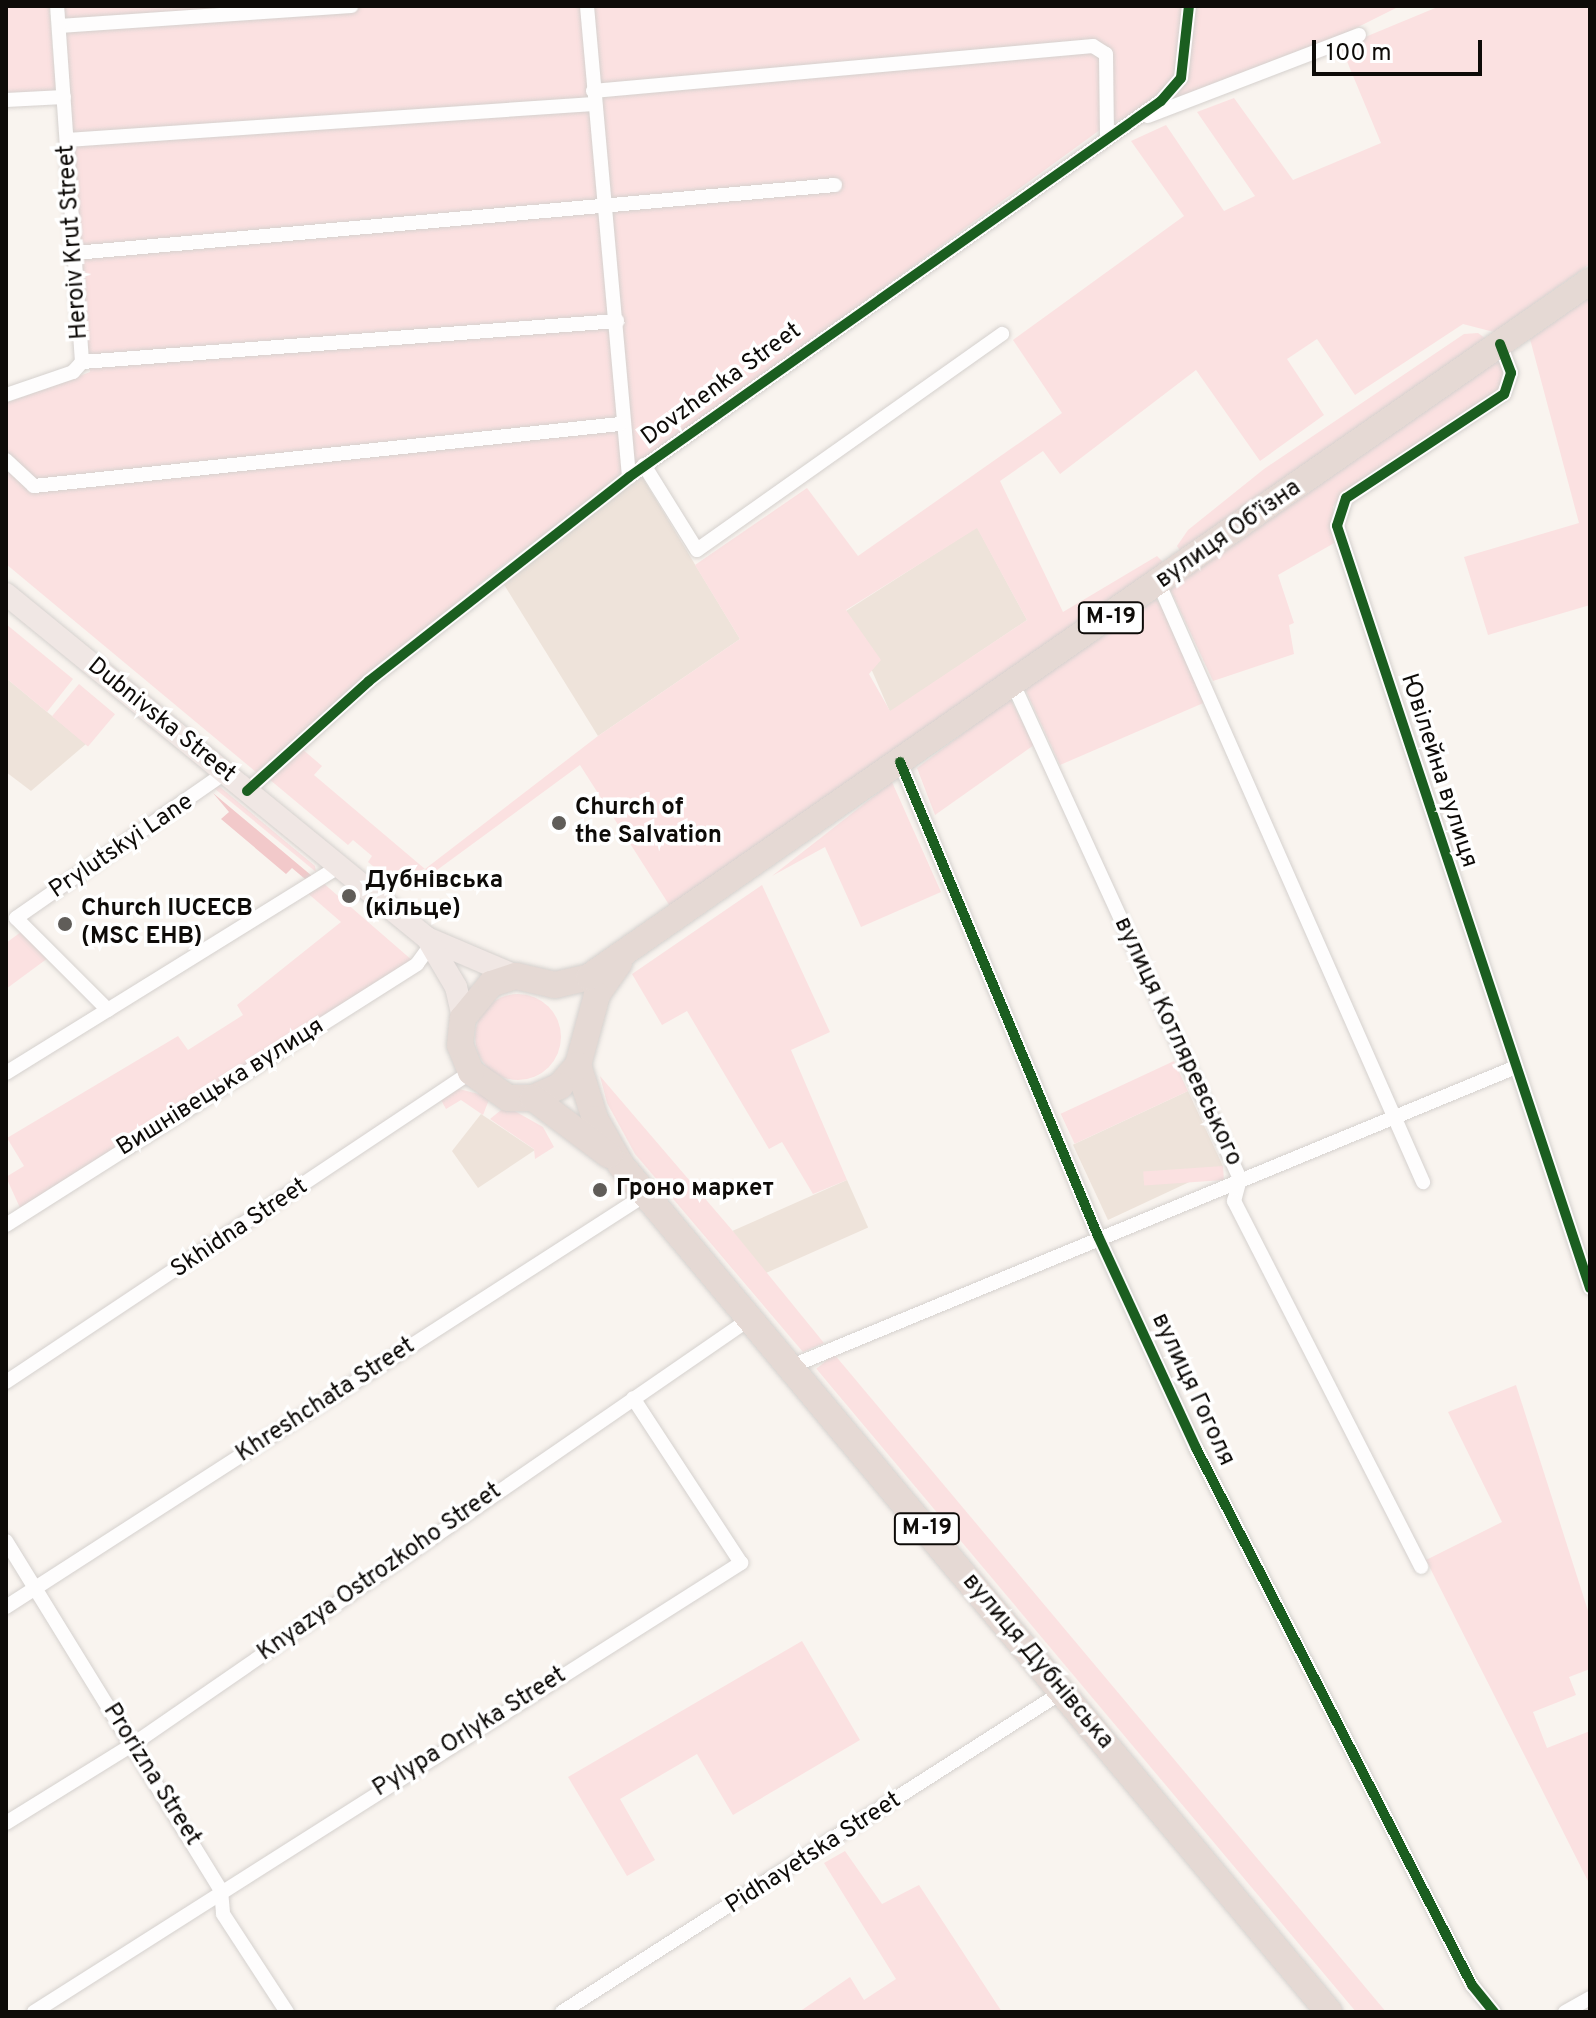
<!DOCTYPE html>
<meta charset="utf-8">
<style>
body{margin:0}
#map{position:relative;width:1596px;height:2018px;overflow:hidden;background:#f9f4ef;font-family:Overpass,sans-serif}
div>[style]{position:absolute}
.built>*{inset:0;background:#eee3da;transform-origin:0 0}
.green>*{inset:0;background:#fbe1e1;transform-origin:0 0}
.round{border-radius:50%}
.forest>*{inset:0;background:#f2c9ca}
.roads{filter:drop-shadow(0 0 2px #d5d1ce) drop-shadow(0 0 2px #d5d1ce)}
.street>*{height:14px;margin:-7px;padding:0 7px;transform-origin:7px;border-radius:7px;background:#fefdfd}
.primary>*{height:22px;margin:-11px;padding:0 11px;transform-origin:11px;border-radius:11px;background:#f0e7e4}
.highway>*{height:26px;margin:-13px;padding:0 13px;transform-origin:13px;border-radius:13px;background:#e5d9d4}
.cycleway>*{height:10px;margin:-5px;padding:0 5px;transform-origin:5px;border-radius:5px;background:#1b5e20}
.dots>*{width:22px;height:22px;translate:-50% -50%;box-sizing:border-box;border:4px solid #fff;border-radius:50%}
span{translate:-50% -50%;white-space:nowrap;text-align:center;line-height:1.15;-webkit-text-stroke:7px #fff;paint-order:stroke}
.shield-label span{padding:2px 6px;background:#fff;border:2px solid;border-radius:6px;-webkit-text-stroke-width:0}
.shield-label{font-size:22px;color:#0e0b08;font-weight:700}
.street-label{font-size:24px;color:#0e0b08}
.poi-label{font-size:24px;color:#0e0b08;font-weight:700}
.left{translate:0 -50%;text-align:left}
.frame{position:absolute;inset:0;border:8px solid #0e0b08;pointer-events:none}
.scale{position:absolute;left:1312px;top:40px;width:170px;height:36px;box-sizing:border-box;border:4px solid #0e0b08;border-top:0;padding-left:10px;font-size:24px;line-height:28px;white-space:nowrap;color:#0e0b08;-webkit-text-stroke:6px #fff;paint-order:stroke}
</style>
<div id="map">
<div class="built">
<i style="clip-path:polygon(641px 475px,740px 639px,598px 736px,503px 583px)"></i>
<i style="clip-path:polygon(977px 527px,1027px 620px,890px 712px,846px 611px)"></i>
<i style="clip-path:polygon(6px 678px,86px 744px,31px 791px,6px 772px)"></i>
<i style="left:1188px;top:1091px;width:83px;height:127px;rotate:65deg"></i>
<i style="clip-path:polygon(481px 1114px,535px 1150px,478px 1188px,452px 1151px)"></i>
<i style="left:847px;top:1180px;width:52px;height:125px;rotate:66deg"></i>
</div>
<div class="green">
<i style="clip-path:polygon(6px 6px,49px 6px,56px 92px,6px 94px)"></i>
<i style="clip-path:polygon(64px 6px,1400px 6px,1332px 40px,1108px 124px,496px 570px,256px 772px,6px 564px,6px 403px,90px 372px)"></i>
<i style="clip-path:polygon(evenodd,1440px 6px,1590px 6px,1590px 264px,1494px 332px,1463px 324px,1355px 395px,1317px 339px,1287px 359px,1324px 415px,1260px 461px,1196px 370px,1060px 474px,1043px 451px,1000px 481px,1063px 612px,1157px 556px,1167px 566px,673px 911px,580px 765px,433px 873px,424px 869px,393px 883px,368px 862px,372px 856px,353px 840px,348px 845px,269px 779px,301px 748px,322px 766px,314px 775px,425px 869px,598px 736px,740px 639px,695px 565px,807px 488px,858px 556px,1062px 413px,1013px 340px,1184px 216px,1131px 141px,1166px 125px,1224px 211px,1255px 196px,1197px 112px,1234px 98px,1293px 180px,1381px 143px,1341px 47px,1440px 6px,977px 528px,1027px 620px,890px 711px,869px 674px,881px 660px,846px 610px,977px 528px)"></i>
<i style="clip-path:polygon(1590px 297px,1590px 605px,1488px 635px,1464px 557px,1579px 523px,1530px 339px)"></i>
<i style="clip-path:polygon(1478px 333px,1485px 338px,1183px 555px,1177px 546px,1188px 530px,1264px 469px,1464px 334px)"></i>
<i style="clip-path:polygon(1500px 359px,1505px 374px,1500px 390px,1342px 493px,1333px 507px,1336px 542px,1278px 575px,1294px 623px,1289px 625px,1294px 654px,1213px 681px,1170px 589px)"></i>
<i style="clip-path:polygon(1156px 599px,1174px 623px,1208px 701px,1060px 765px,1025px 689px)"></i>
<i style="clip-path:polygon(6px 624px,73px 679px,47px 712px,6px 678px)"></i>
<i style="left:79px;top:684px;width:47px;height:42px;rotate:40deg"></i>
<i style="clip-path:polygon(1010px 698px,1034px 745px,935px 815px,917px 768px)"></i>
<i style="clip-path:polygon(892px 782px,941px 892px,861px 927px,825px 847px,772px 876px)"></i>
<i style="clip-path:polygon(219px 786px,315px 866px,316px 872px,214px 788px)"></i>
<i style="clip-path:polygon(322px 882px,413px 961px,21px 1210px,6px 1177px,24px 1166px,7px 1138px,178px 1036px,188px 1050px,243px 1015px,237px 1005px,341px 922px,304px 890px)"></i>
<i style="clip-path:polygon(762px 885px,830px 1032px,791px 1050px,847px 1180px,813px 1194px,782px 1142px,769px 1149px,687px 1011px,662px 1025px,632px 974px)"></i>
<i style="clip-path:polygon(21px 932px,48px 958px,6px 989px,6px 943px)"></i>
<i class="round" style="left:475px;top:994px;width:86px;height:86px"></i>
<i style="left:1174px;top:1061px;width:33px;height:125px;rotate:65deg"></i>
<i style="clip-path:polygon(600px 1076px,732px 1230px,824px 1343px,803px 1352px,635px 1154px,607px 1103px)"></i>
<i style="clip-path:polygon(459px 1089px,490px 1097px,483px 1115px,461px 1100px,446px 1109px,441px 1100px)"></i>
<i style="clip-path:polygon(506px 1106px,543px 1127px,554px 1147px,535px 1159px,534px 1149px,490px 1119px)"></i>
<i style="left:1223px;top:1166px;width:14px;height:80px;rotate:86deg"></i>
<i style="left:834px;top:1354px;width:858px;height:23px;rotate:50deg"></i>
<i style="clip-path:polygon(1516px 1385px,1590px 1617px,1590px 1669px,1569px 1677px,1576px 1695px,1533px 1712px,1547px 1748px,1590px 1731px,1590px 1885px,1426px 1560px,1502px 1522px,1448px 1412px)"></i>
<i style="clip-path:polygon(802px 1641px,860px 1740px,733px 1815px,697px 1754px,620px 1799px,655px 1860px,627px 1876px,568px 1777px)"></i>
<i style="clip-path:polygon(845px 1851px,882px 1904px,919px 1885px,1002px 2012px,799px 2012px,850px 1977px,864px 2000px,896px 1979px,824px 1863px)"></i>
</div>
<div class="forest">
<i style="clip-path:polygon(213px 793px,312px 876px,305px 879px,292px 868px,286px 874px,221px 819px,229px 812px)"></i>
</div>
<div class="roads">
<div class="street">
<i style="left:587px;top:6px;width:473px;rotate:84.9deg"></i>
<i style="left:59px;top:26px;width:293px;rotate:-3.9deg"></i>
<i style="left:593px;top:91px;width:502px;rotate:-5.14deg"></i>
<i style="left:1093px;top:46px;width:15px;rotate:32deg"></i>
<i style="left:1106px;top:54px;width:84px;rotate:89.3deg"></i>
<i style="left:6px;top:100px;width:58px;rotate:-3deg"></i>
<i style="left:1148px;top:116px;width:226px;rotate:-21deg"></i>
<i style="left:67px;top:140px;width:528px;rotate:-3.91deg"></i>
<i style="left:75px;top:253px;width:763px;rotate:-5.11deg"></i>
<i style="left:1500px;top:344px;width:31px;rotate:69deg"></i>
<i style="left:1511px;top:373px;width:22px;rotate:108deg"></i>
<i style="left:1504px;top:394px;width:189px;rotate:146.6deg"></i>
<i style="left:1346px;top:498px;width:29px;rotate:108deg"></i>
<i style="left:1337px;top:526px;width:803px;rotate:71.63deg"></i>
<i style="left:82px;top:362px;width:537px;rotate:-4.38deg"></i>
<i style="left:6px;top:395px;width:71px;rotate:-18.9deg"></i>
<i style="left:73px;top:372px;width:13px;rotate:-48deg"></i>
<i style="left:82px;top:362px;width:357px;rotate:-94deg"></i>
<i style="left:6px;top:460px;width:38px;rotate:43deg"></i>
<i style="left:34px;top:486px;width:589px;rotate:-6.04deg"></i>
<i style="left:644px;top:465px;width:100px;rotate:58.1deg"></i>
<i style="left:697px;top:550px;width:374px;rotate:-35.3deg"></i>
<i style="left:1159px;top:584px;width:654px;rotate:66.18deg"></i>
<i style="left:1014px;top:686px;width:542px;rotate:65.37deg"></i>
<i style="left:1240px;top:1179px;width:23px;rotate:105deg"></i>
<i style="left:1234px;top:1201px;width:411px;rotate:62.9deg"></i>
<i style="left:900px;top:762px;width:514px;rotate:67.33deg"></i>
<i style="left:1098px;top:1236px;width:234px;rotate:65.2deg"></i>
<i style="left:1196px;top:1448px;width:604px;rotate:62.8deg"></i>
<i style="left:1472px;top:1985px;width:35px;rotate:51deg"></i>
<i style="left:247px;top:791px;width:164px;rotate:-42deg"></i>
<i style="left:369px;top:681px;width:330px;rotate:-38.1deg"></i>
<i style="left:629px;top:477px;width:651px;rotate:-35.25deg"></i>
<i style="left:1161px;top:101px;width:30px;rotate:-49deg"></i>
<i style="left:1181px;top:78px;width:72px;rotate:-83.7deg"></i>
<i style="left:108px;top:1010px;width:130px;rotate:-135deg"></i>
<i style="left:16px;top:918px;width:254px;rotate:-34.8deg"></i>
<i style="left:6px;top:1073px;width:389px;rotate:-31.8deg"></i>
<i style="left:6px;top:1225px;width:487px;rotate:-32.4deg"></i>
<i style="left:417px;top:964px;width:24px;rotate:-54deg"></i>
<i style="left:792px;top:1366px;width:783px;rotate:-22.44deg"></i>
<i style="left:6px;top:1382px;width:559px;rotate:-33.69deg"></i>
<i style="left:6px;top:1541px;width:410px;rotate:58.4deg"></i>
<i style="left:221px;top:1890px;width:24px;rotate:85deg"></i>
<i style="left:223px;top:1914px;width:117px;rotate:56.9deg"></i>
<i style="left:6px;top:1607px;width:760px;rotate:-32.81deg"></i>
<i style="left:6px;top:1823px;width:148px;rotate:-31.8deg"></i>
<i style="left:132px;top:1745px;width:752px;rotate:-34.6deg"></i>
<i style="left:34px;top:2012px;width:838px;rotate:-32.42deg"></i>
<i style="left:741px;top:1563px;width:197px;rotate:-123.2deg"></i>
<i style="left:562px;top:2012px;width:594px;rotate:-32.62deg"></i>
<i style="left:1565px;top:2012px;width:29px;rotate:-29deg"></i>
</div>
<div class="primary">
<i style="left:6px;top:594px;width:544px;rotate:39.25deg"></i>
<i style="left:427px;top:938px;width:97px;rotate:23.1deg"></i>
<i style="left:430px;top:943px;width:51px;rotate:59.4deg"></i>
<i style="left:456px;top:987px;width:32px;rotate:77deg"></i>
</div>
<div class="highway">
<i style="left:619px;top:963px;width:39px;rotate:125deg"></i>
<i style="left:597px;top:995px;width:73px;rotate:105.2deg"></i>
<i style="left:578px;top:1065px;width:57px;rotate:72.5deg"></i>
<i style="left:595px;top:1119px;width:53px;rotate:60.5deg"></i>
<i style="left:621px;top:1165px;width:1104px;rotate:50.11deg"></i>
<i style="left:578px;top:1065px;width:28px;rotate:131deg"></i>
<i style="left:560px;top:1086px;width:30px;rotate:156deg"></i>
<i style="left:533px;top:1098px;width:25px;rotate:180deg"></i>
<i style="left:508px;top:1098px;width:45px;rotate:-144.9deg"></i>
<i style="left:471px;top:1072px;width:29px;rotate:-112deg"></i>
<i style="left:460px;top:1045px;width:27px;rotate:-84deg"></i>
<i style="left:463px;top:1018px;width:44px;rotate:-50.5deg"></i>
<i style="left:491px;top:984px;width:26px;rotate:-18deg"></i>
<i style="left:516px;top:976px;width:40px;rotate:13deg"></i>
<i style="left:555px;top:985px;width:35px;rotate:-13deg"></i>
<i style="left:589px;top:977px;width:1219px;rotate:-34.81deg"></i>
<i style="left:533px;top:1098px;width:95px;rotate:36.9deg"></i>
</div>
</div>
<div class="cycleway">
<i style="left:1500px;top:344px;width:31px;rotate:69deg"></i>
<i style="left:1511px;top:373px;width:22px;rotate:108deg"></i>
<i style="left:1504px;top:394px;width:189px;rotate:146.6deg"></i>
<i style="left:1346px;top:498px;width:29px;rotate:108deg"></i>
<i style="left:1337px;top:526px;width:803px;rotate:71.63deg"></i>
<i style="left:900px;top:762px;width:514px;rotate:67.33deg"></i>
<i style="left:1098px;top:1236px;width:234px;rotate:65.2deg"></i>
<i style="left:1196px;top:1448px;width:604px;rotate:62.8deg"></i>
<i style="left:1472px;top:1985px;width:35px;rotate:51deg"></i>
<i style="left:247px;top:791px;width:164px;rotate:-42deg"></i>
<i style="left:369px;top:681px;width:330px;rotate:-38.1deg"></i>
<i style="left:629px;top:477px;width:651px;rotate:-35.25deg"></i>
<i style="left:1161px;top:101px;width:30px;rotate:-49deg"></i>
<i style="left:1181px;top:78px;width:72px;rotate:-83.7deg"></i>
</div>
<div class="dots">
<i style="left:559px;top:823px;background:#605d59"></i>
<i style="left:349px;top:896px;background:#605d59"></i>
<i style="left:65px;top:924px;background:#605d59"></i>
<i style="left:600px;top:1190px;background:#605d59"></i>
</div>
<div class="shield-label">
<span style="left:1111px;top:618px">М-19</span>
<span style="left:927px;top:1529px">М-19</span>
</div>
<div class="street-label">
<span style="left:74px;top:242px;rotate:-94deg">Heroiv Krut Street</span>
<span style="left:722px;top:385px;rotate:-36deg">Dovzhenka Street</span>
<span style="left:1229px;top:535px;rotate:-35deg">вулиця Об’їзна</span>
<span style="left:161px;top:721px;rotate:39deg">Dubnivska Street</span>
<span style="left:1438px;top:771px;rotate:72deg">Ювілейна вулиця</span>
<span style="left:122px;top:847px;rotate:-34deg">Prylutskyi Lane</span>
<span style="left:1177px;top:1042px;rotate:65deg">вулиця Котляревського</span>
<span style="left:221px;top:1088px;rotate:-32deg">Вишнівецька вулиця</span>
<span style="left:240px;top:1229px;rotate:-34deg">Skhidna Street</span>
<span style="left:1192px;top:1390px;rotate:65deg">вулиця Гоголя</span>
<span style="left:326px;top:1401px;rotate:-33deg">Khreshchata Street</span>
<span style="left:380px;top:1573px;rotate:-35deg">Knyazya Ostrozkoho Street</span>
<span style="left:1037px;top:1662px;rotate:50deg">вулиця Дубнівська</span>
<span style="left:470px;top:1733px;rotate:-32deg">Pylypa Orlyka Street</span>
<span style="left:151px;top:1775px;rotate:58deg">Prorizna Street</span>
<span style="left:814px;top:1854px;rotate:-33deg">Pidhayetska Street</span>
</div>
<div class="poi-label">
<span class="left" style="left:575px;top:823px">Church of<br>the Salvation</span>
<span class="left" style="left:365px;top:896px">Дубнівська<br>(кільце)</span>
<span class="left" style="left:81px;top:924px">Church IUCECB<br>(MSC EHB)</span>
<span class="left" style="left:616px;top:1190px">Гроно маркет</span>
</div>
<div class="frame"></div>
<div class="scale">100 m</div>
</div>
